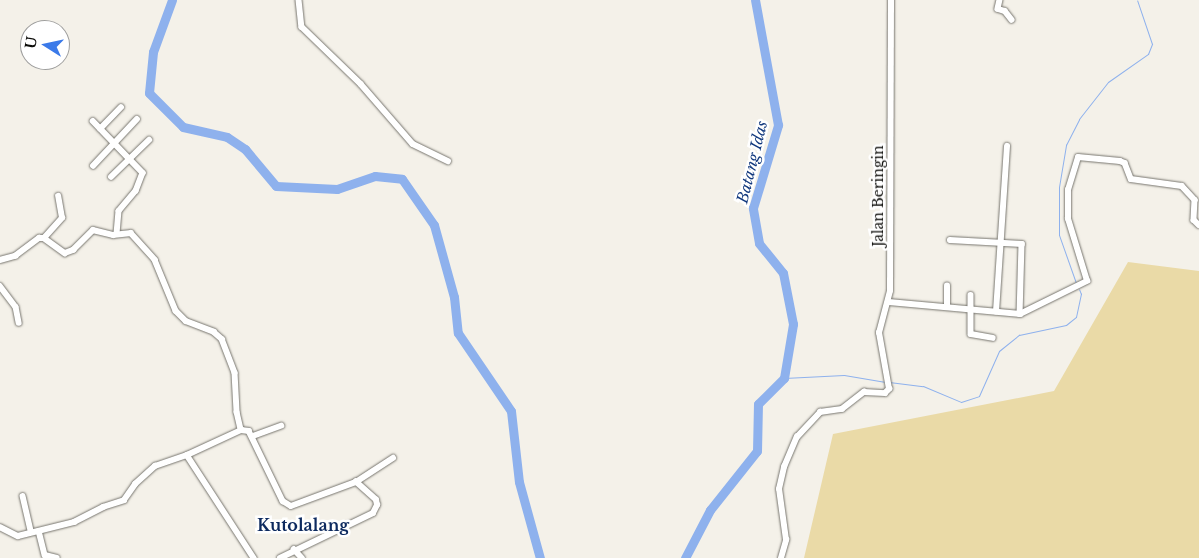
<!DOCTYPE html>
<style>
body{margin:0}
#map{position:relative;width:1199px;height:558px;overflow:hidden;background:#f4f1e9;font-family:"Libre Baskerville",serif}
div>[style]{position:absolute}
.green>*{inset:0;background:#eadaa7}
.stream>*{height:1px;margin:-0.5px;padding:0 0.5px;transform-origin:0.5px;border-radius:0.5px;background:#8eb1ed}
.river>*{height:9px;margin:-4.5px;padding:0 4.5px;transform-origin:4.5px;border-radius:4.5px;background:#8eb1ed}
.roads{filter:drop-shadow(0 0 1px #77756e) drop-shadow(0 0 1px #77756e)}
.minor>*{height:5.5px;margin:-2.75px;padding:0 2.75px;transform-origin:2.75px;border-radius:2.75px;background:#fff}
span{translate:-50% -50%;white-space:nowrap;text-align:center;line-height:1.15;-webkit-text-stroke:5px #fff;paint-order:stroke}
.street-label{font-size:14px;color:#0c0c09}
.water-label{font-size:15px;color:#12397e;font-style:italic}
.quarter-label{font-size:16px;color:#0d2a5f;font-weight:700}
.north{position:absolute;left:20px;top:20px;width:50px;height:50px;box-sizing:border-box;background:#fff;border:1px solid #9e9e9d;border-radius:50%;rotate:280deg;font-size:14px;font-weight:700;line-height:20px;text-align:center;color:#0c0c09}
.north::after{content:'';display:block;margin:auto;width:18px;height:22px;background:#3b7ae9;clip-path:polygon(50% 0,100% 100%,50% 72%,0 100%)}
</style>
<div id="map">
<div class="green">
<i style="clip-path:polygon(1128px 262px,1199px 271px,1199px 558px,804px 558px,833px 434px,1054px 391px)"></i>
</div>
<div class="stream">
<i style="left:1076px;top:283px;width:51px;rotate:-109.5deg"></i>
<i style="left:1059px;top:235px;width:48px;rotate:-90deg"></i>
<i style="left:1059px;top:187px;width:43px;rotate:-80.5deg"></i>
<i style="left:1066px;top:145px;width:29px;rotate:-63deg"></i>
<i style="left:1079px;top:119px;width:47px;rotate:-51.9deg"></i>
<i style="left:1108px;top:82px;width:49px;rotate:-35deg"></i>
<i style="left:1148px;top:54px;width:11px;rotate:-68deg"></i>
<i style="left:1152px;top:44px;width:46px;rotate:-108.8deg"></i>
<i style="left:784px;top:378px;width:60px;rotate:-2.9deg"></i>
<i style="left:844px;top:375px;width:42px;rotate:9.7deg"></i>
<i style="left:889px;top:382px;width:34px;rotate:7deg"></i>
<i style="left:923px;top:386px;width:41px;rotate:22.8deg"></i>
<i style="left:961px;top:402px;width:19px;rotate:-18deg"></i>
<i style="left:979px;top:396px;width:49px;rotate:-66deg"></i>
<i style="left:999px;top:351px;width:26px;rotate:-39deg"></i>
<i style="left:1019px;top:335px;width:48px;rotate:-12deg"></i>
<i style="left:1066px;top:325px;width:13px;rotate:-39deg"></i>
<i style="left:1076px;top:317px;width:24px;rotate:-78deg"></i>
<i style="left:1081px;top:294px;width:5px;rotate:-112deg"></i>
</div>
<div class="river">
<i style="left:172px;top:0;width:55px;rotate:110.1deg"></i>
<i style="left:153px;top:52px;width:41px;rotate:95.6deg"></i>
<i style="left:149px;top:93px;width:48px;rotate:45deg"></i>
<i style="left:183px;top:127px;width:45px;rotate:12.8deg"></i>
<i style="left:227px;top:137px;width:22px;rotate:34deg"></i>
<i style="left:245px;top:149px;width:48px;rotate:50deg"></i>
<i style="left:276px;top:186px;width:61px;rotate:2.8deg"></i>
<i style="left:337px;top:189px;width:40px;rotate:-18.9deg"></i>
<i style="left:375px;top:176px;width:27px;rotate:6deg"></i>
<i style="left:402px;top:179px;width:56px;rotate:55.2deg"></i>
<i style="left:434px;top:225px;width:75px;rotate:74.5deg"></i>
<i style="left:454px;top:297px;width:36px;rotate:84deg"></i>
<i style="left:458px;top:333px;width:94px;rotate:55.8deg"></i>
<i style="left:511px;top:411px;width:71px;rotate:83.6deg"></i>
<i style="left:519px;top:482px;width:79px;rotate:74.6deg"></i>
<i style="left:685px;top:558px;width:54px;rotate:-62.5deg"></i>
<i style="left:710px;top:510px;width:75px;rotate:-51.5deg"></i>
<i style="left:757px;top:451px;width:47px;rotate:-88.8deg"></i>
<i style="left:758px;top:404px;width:37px;rotate:-45deg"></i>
<i style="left:784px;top:378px;width:55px;rotate:-80.5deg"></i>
<i style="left:793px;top:324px;width:52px;rotate:-101.1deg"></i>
<i style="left:783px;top:273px;width:38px;rotate:-129deg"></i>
<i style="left:759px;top:243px;width:36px;rotate:-100deg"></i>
<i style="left:753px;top:208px;width:87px;rotate:-73.2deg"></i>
<i style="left:778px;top:125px;width:127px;rotate:-100.4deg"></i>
</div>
<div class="roads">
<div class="minor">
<i style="left:299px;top:0;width:27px;rotate:84deg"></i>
<i style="left:302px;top:27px;width:82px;rotate:44deg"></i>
<i style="left:361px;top:84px;width:79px;rotate:49.1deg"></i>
<i style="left:413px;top:144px;width:39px;rotate:26deg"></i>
<i style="left:1000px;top:0;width:9px;rotate:103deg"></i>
<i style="left:998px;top:9px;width:7px;rotate:16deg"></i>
<i style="left:1005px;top:11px;width:11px;rotate:52deg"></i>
<i style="left:93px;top:121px;width:72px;rotate:46.1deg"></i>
<i style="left:143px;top:173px;width:19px;rotate:111deg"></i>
<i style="left:136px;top:191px;width:26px;rotate:130deg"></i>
<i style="left:119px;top:211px;width:23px;rotate:95deg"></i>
<i style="left:100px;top:129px;width:30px;rotate:-46deg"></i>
<i style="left:93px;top:166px;width:64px;rotate:-46.9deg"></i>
<i style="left:111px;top:177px;width:53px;rotate:-44.2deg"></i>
<i style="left:44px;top:238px;width:27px;rotate:-48deg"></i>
<i style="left:62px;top:218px;width:22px;rotate:-100deg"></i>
<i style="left:950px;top:240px;width:72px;rotate:3.2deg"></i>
<i style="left:1022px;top:244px;width:70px;rotate:91.6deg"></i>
<i style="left:0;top:260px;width:16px;rotate:-15deg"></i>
<i style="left:15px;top:256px;width:30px;rotate:-37deg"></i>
<i style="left:39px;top:238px;width:5px"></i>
<i style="left:44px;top:238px;width:26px;rotate:36deg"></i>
<i style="left:65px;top:253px;width:9px;rotate:-21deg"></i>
<i style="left:73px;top:250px;width:28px;rotate:-45deg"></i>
<i style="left:93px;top:230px;width:21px;rotate:14deg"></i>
<i style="left:113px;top:235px;width:18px;rotate:-6deg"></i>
<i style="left:131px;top:233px;width:36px;rotate:48deg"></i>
<i style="left:155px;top:260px;width:55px;rotate:67.6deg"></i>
<i style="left:176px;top:311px;width:14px;rotate:45deg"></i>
<i style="left:186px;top:321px;width:30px;rotate:21deg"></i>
<i style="left:214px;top:332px;width:11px;rotate:41deg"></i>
<i style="left:222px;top:339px;width:36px;rotate:69deg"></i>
<i style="left:235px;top:373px;width:39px;rotate:87deg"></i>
<i style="left:237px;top:412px;width:18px;rotate:77deg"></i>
<i style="left:0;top:286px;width:26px;rotate:53deg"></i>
<i style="left:16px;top:307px;width:16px;rotate:79deg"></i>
<i style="left:971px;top:295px;width:39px;rotate:90deg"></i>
<i style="left:971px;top:334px;width:22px;rotate:10deg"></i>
<i style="left:889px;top:302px;width:132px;rotate:5.2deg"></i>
<i style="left:1020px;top:314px;width:75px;rotate:-26.2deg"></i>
<i style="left:1087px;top:281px;width:65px;rotate:-107deg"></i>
<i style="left:1068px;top:219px;width:29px;rotate:-90deg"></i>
<i style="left:1068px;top:190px;width:34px;rotate:-73deg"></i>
<i style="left:1078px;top:157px;width:42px;rotate:5.4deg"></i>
<i style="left:1120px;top:161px;width:5px;rotate:22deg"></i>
<i style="left:1125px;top:163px;width:17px;rotate:69deg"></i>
<i style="left:1131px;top:179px;width:51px;rotate:7.8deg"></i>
<i style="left:1182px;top:186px;width:19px;rotate:47deg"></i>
<i style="left:1195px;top:200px;width:20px;rotate:93deg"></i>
<i style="left:1194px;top:220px;width:7px;rotate:45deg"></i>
<i style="left:947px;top:305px;width:19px;rotate:-90deg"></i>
<i style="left:996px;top:312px;width:166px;rotate:-86.2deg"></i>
<i style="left:253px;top:436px;width:30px;rotate:-20deg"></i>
<i style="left:187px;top:455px;width:60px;rotate:-24.8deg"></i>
<i style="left:241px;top:430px;width:8px;rotate:7deg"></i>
<i style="left:249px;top:431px;width:78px;rotate:64.1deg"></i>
<i style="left:283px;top:501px;width:9px;rotate:32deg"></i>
<i style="left:291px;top:506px;width:69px;rotate:-20.3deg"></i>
<i style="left:356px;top:482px;width:44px;rotate:-33deg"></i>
<i style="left:23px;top:496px;width:37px;rotate:77deg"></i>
<i style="left:0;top:527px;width:20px;rotate:27deg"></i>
<i style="left:18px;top:536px;width:58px;rotate:-14deg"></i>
<i style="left:74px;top:522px;width:33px;rotate:-27deg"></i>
<i style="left:103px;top:507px;width:22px;rotate:-18deg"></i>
<i style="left:124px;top:500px;width:19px;rotate:-55deg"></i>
<i style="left:135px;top:484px;width:27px;rotate:-42deg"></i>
<i style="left:155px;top:466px;width:34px;rotate:-19deg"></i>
<i style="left:187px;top:455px;width:123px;rotate:57deg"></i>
<i style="left:39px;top:531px;width:25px;rotate:76deg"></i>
<i style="left:45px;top:555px;width:12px;rotate:14deg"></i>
<i style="left:294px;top:549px;width:12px;rotate:48deg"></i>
<i style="left:280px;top:558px;width:103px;rotate:-25.8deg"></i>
<i style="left:373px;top:513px;width:9px;rotate:-63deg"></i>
<i style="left:377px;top:505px;width:5px;rotate:-101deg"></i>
<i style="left:376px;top:500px;width:27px;rotate:-138deg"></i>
<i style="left:781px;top:558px;width:19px;rotate:-74deg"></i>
<i style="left:786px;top:540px;width:51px;rotate:-97.8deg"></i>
<i style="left:779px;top:489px;width:23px;rotate:-77deg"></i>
<i style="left:784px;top:467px;width:33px;rotate:-67deg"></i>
<i style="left:797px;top:437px;width:34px;rotate:-47deg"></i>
<i style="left:820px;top:412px;width:22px;rotate:-8deg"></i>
<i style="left:842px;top:409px;width:28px;rotate:-38deg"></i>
<i style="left:864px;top:392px;width:21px;rotate:3deg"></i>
<i style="left:885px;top:393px;width:6px;rotate:-45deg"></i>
<i style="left:889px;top:389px;width:57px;rotate:-100.1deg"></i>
<i style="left:879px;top:333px;width:43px;rotate:-75.3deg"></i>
<i style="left:890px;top:291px;width:291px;rotate:-89.8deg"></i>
</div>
</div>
<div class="street-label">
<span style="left:878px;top:196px;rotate:-90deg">Jalan Beringin</span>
</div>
<div class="water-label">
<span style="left:752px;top:162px;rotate:-76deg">Batang Idas</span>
</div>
<div class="quarter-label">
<span style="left:303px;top:525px">Kutolalang</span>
</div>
<div class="north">U</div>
</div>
